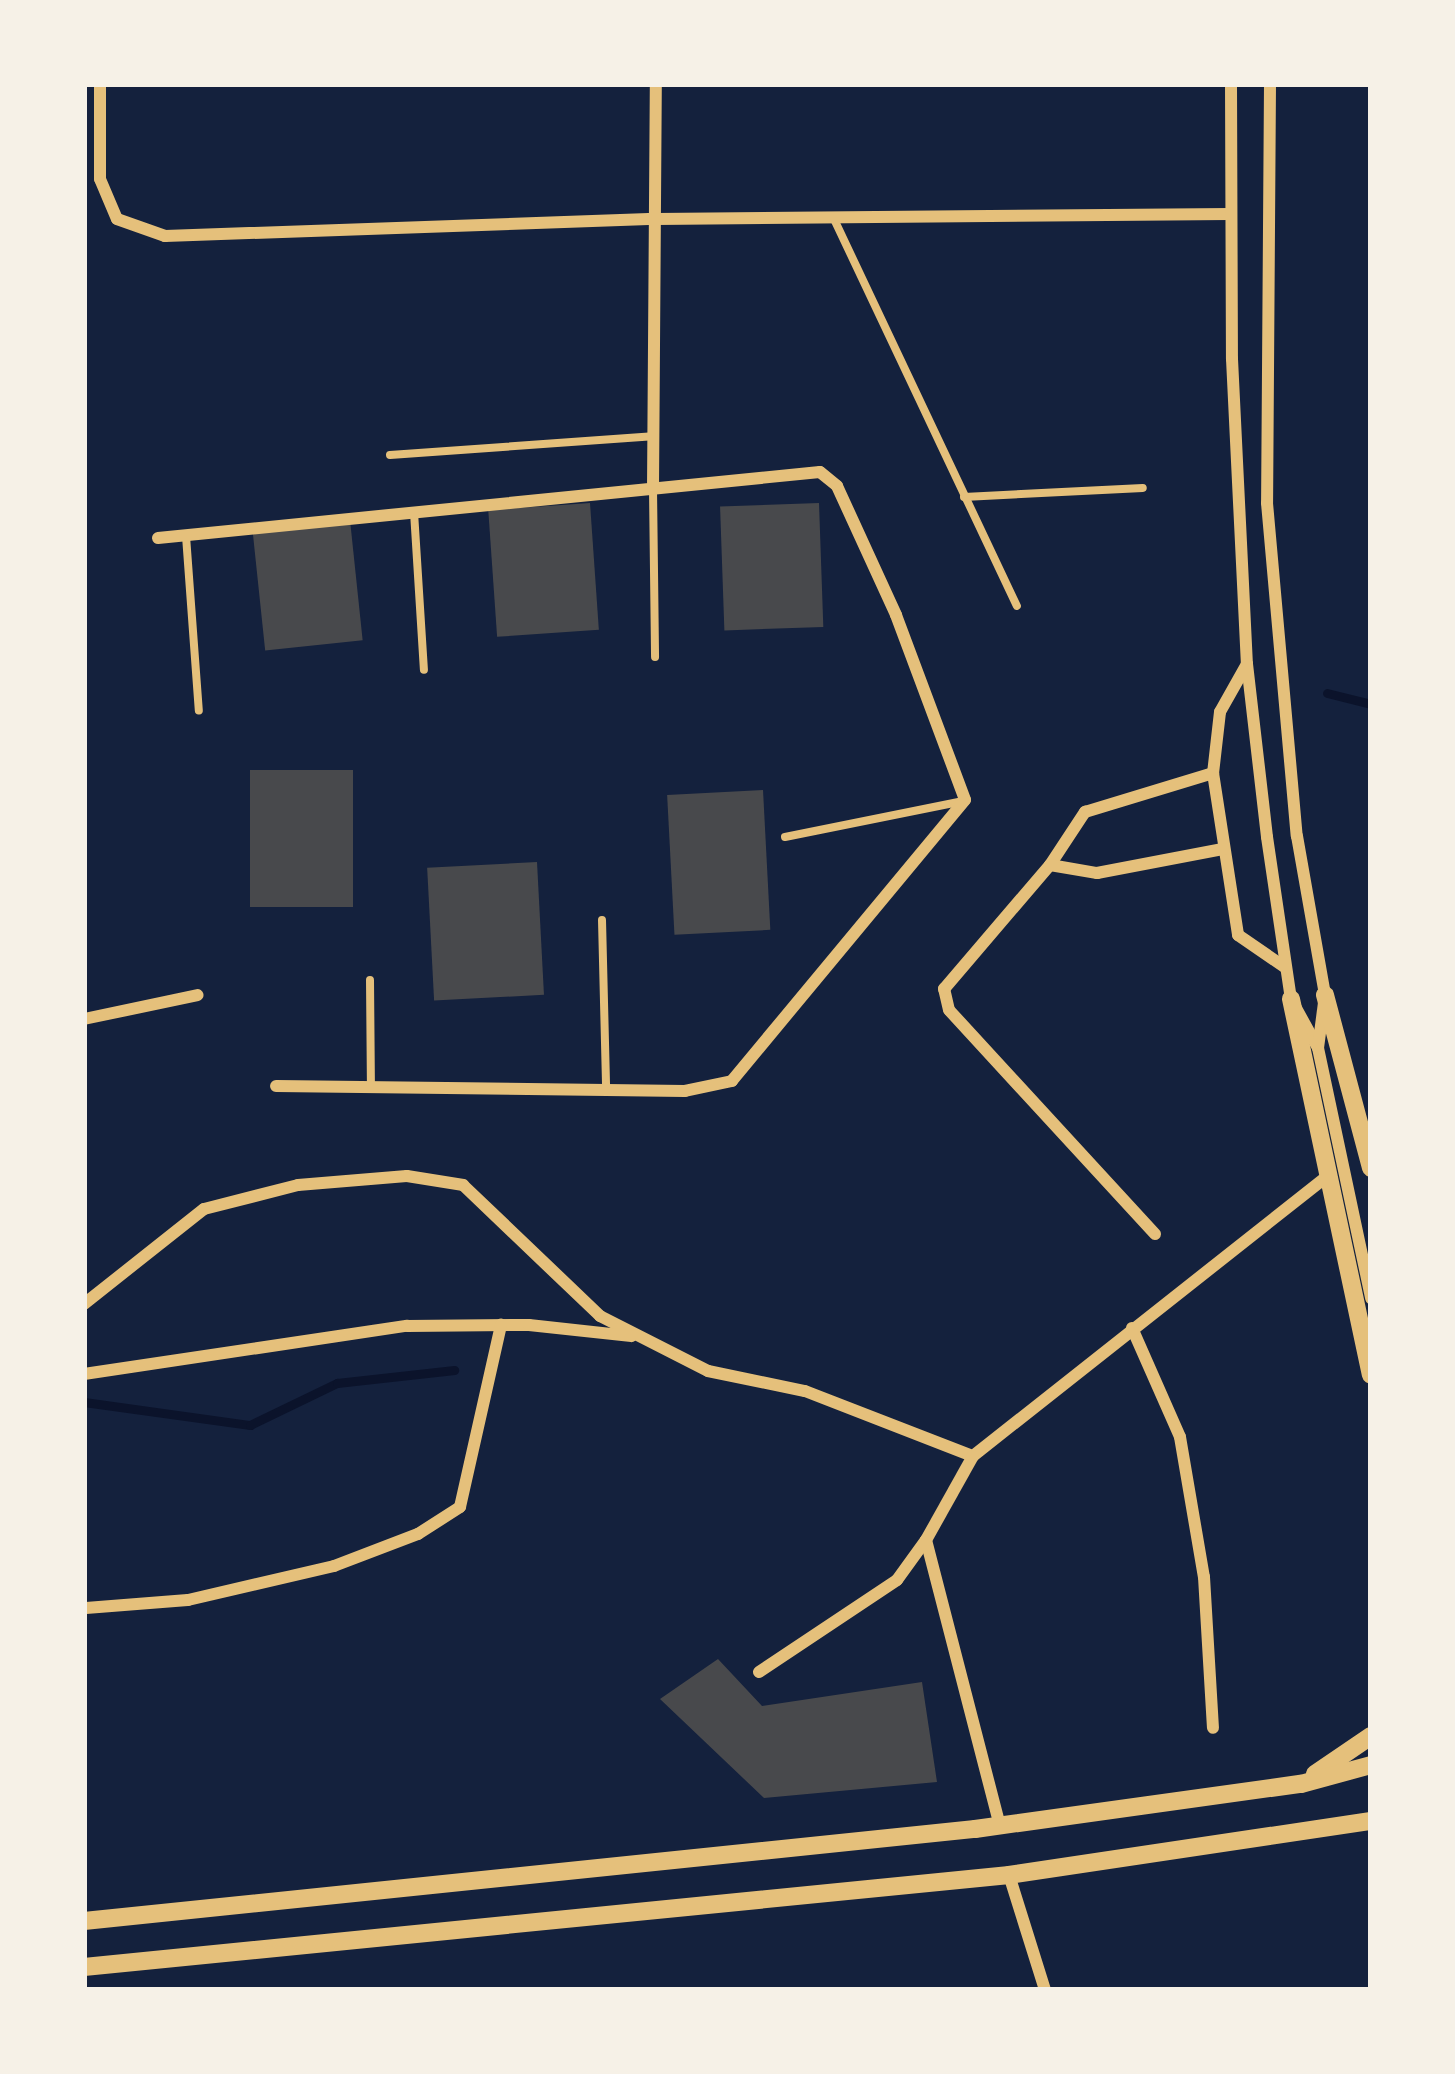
<!DOCTYPE html>
<style>
body{margin:0}
#map{position:relative;width:1455px;height:2074px;overflow:hidden;background:#14213d;font-family:"Exo 2",sans-serif}
div>[style]{position:absolute}
.stream>*{height:9px;margin:-4.5px;padding:0 4.5px;transform-origin:4.5px;border-radius:4.5px;background:#0b132b}
.building>*{inset:0;background:#48494c;transform-origin:0 0}
.service>*{height:8px;margin:-4px;padding:0 4px;transform-origin:4px;border-radius:4px;background:#e5c07b}
.minor>*{height:12px;margin:-6px;padding:0 6px;transform-origin:6px;border-radius:6px;background:#e5c07b}
.tertiary>*{height:18px;margin:-9px;padding:0 9px;transform-origin:9px;border-radius:9px;background:#e5c07b}
span{translate:-50% -50%;white-space:nowrap;text-align:center;line-height:1.15;-webkit-text-stroke:9px #f6f1e7;paint-order:stroke}
.frame{position:absolute;inset:0;border:87px solid #f6f1e7;pointer-events:none}
</style>
<div id="map">
<div class="stream">
<i style="left:1327px;top:693px;width:45px;rotate:14deg"></i>
<i style="left:84px;top:1402px;width:168px;rotate:7.9deg"></i>
<i style="left:250px;top:1425px;width:97px;rotate:-25.8deg"></i>
<i style="left:337px;top:1383px;width:118px;rotate:-6.3deg"></i>
</div>
<div class="building">
<i style="left:590px;top:503px;width:127px;height:102px;rotate:86deg"></i>
<i style="left:819px;top:503px;width:124px;height:99px;rotate:88deg"></i>
<i style="left:350px;top:520px;width:121px;height:98px;rotate:84deg"></i>
<i style="left:250px;top:770px;width:103px;height:137px"></i>
<i style="left:763px;top:790px;width:140px;height:96px;rotate:87deg"></i>
<i style="left:537px;top:862px;width:133px;height:110px;rotate:87deg"></i>
<i style="clip-path:polygon(718px 1659px,762px 1706px,922px 1682px,937px 1782px,764px 1798px,660px 1699px)"></i>
</div>
<div class="service">
<i style="left:834px;top:219px;width:428px;rotate:64.7deg"></i>
<i style="left:390px;top:455px;width:263px;rotate:-4.1deg"></i>
<i style="left:653px;top:489px;width:168px;rotate:89.3deg"></i>
<i style="left:964px;top:497px;width:179px;rotate:-2.9deg"></i>
<i style="left:414px;top:512px;width:158px;rotate:86.4deg"></i>
<i style="left:186px;top:536px;width:175px;rotate:85.8deg"></i>
<i style="left:785px;top:837px;width:182px;rotate:-11.4deg"></i>
<i style="left:602px;top:920px;width:169px;rotate:88.6deg"></i>
<i style="left:370px;top:980px;width:106px;rotate:89.5deg"></i>
</div>
<div class="minor">
<i style="left:100px;top:84px;width:95px;rotate:90deg"></i>
<i style="left:100px;top:179px;width:43px;rotate:67deg"></i>
<i style="left:117px;top:219px;width:51px;rotate:19.5deg"></i>
<i style="left:165px;top:236px;width:491px;rotate:-2deg"></i>
<i style="left:656px;top:219px;width:574px;rotate:-0.5deg"></i>
<i style="left:1231px;top:84px;width:275px;rotate:89.8deg"></i>
<i style="left:1232px;top:359px;width:305px;rotate:87.2deg"></i>
<i style="left:1247px;top:664px;width:174px;rotate:83.4deg"></i>
<i style="left:1267px;top:837px;width:164px;rotate:81.6deg"></i>
<i style="left:1291px;top:999px;width:56px;rotate:61.1deg"></i>
<i style="left:1318px;top:1048px;width:256px;rotate:78deg"></i>
<i style="left:1270px;top:84px;width:419px;rotate:90.4deg"></i>
<i style="left:1267px;top:503px;width:334px;rotate:84.9deg"></i>
<i style="left:1297px;top:836px;width:161px;rotate:80deg"></i>
<i style="left:1325px;top:995px;width:53px;rotate:97.5deg"></i>
<i style="left:653px;top:489px;width:405px;rotate:-89.6deg"></i>
<i style="left:158px;top:538px;width:665px;rotate:-5.69deg"></i>
<i style="left:820px;top:472px;width:22px;rotate:39deg"></i>
<i style="left:837px;top:486px;width:142px;rotate:65.4deg"></i>
<i style="left:896px;top:615px;width:197px;rotate:69.5deg"></i>
<i style="left:965px;top:800px;width:365px;rotate:129.7deg"></i>
<i style="left:732px;top:1081px;width:48px;rotate:168deg"></i>
<i style="left:685px;top:1091px;width:409px;rotate:-179.3deg"></i>
<i style="left:1247px;top:664px;width:55px;rotate:119.4deg"></i>
<i style="left:1220px;top:712px;width:61px;rotate:96.5deg"></i>
<i style="left:1213px;top:773px;width:164px;rotate:81.2deg"></i>
<i style="left:1238px;top:935px;width:58px;rotate:34.5deg"></i>
<i style="left:1050px;top:865px;width:64px;rotate:-56.6deg"></i>
<i style="left:1085px;top:812px;width:134px;rotate:-16.9deg"></i>
<i style="left:84px;top:1019px;width:116px;rotate:-11.9deg"></i>
<i style="left:1155px;top:1234px;width:304px;rotate:-132.6deg"></i>
<i style="left:949px;top:1010px;width:22px;rotate:-103deg"></i>
<i style="left:944px;top:989px;width:163px;rotate:-49.5deg"></i>
<i style="left:1050px;top:865px;width:48px;rotate:9.7deg"></i>
<i style="left:1097px;top:873px;width:128px;rotate:-10.8deg"></i>
<i style="left:84px;top:1304px;width:153px;rotate:-38.4deg"></i>
<i style="left:204px;top:1209px;width:97px;rotate:-14.3deg"></i>
<i style="left:298px;top:1185px;width:109px;rotate:-4.7deg"></i>
<i style="left:407px;top:1176px;width:57px;rotate:9.1deg"></i>
<i style="left:463px;top:1185px;width:190px;rotate:43.7deg"></i>
<i style="left:600px;top:1316px;width:121px;rotate:27deg"></i>
<i style="left:708px;top:1371px;width:99px;rotate:11.7deg"></i>
<i style="left:805px;top:1391px;width:180px;rotate:21.2deg"></i>
<i style="left:973px;top:1456px;width:451px;rotate:-38.3deg"></i>
<i style="left:1132px;top:1328px;width:119px;rotate:66.2deg"></i>
<i style="left:1180px;top:1437px;width:142px;rotate:80.3deg"></i>
<i style="left:1204px;top:1577px;width:151px;rotate:86.6deg"></i>
<i style="left:84px;top:1374px;width:327px;rotate:-8.5deg"></i>
<i style="left:407px;top:1326px;width:122px;rotate:-0.5deg"></i>
<i style="left:529px;top:1325px;width:103px;rotate:6.2deg"></i>
<i style="left:973px;top:1456px;width:96px;rotate:119.2deg"></i>
<i style="left:926px;top:1540px;width:295px;rotate:75.5deg"></i>
<i style="left:86px;top:1608px;width:102px;rotate:-4.5deg"></i>
<i style="left:188px;top:1600px;width:150px;rotate:-13.1deg"></i>
<i style="left:334px;top:1566px;width:90px;rotate:-20.9deg"></i>
<i style="left:418px;top:1534px;width:50px;rotate:-32.7deg"></i>
<i style="left:460px;top:1507px;width:187px;rotate:-77.3deg"></i>
<i style="left:759px;top:1672px;width:166px;rotate:-33.7deg"></i>
<i style="left:897px;top:1580px;width:49px;rotate:-54.1deg"></i>
<i style="left:1009px;top:1875px;width:121px;rotate:72.6deg"></i>
</div>
<div class="tertiary">
<i style="left:1325px;top:995px;width:179px;rotate:75.1deg"></i>
<i style="left:1291px;top:999px;width:384px;rotate:78deg"></i>
<i style="left:1315px;top:1774px;width:68px;rotate:-34.2deg"></i>
<i style="left:84px;top:1921px;width:896px;rotate:-5.9deg"></i>
<i style="left:975px;top:1829px;width:329px;rotate:-7.9deg"></i>
<i style="left:1301px;top:1784px;width:73px;rotate:-15.2deg"></i>
<i style="left:84px;top:1967px;width:930px;rotate:-5.68deg"></i>
<i style="left:1009px;top:1875px;width:366px;rotate:-8.5deg"></i>
</div>
<div class="frame"></div>
</div>
